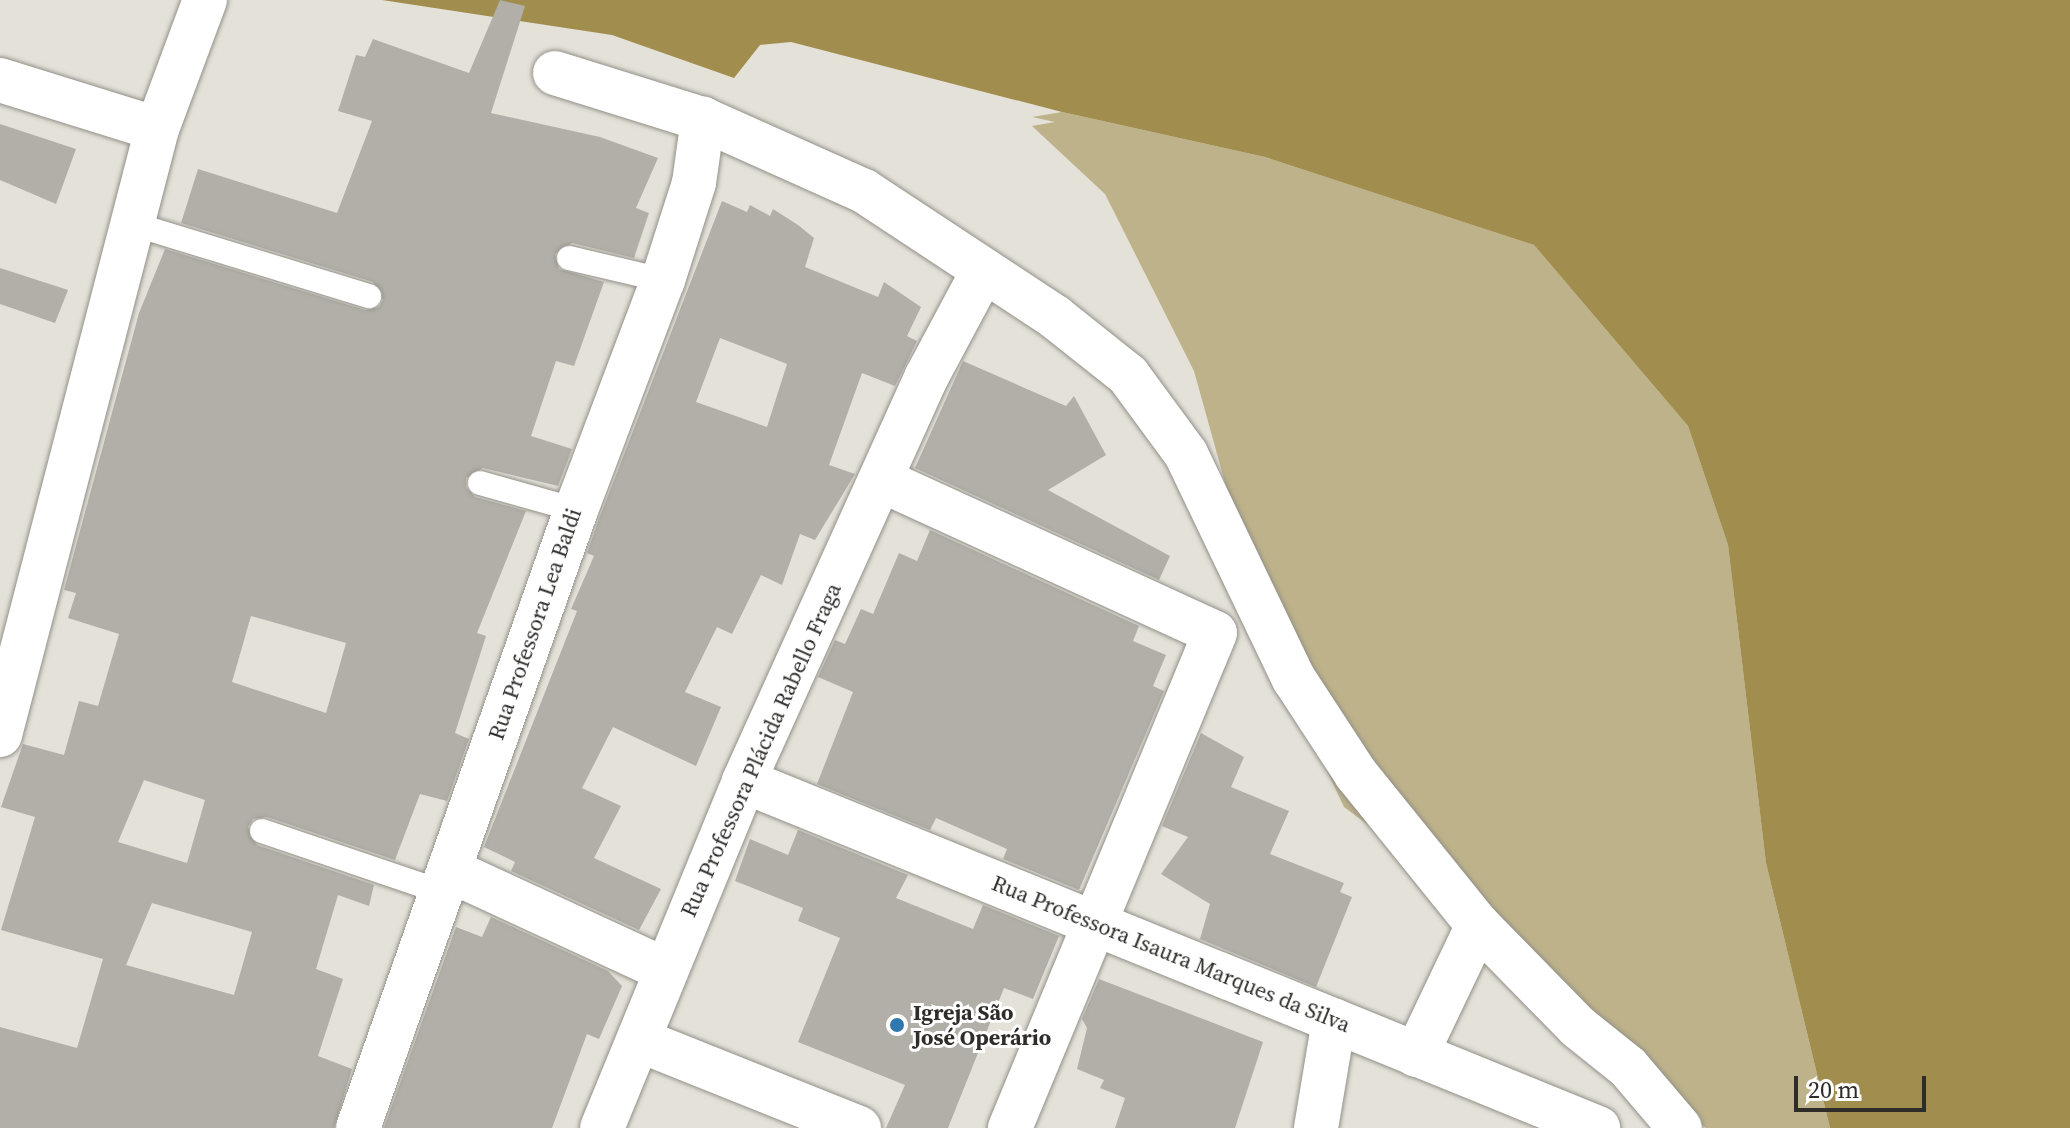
<!DOCTYPE html>
<meta charset="utf-8">
<style>
body{margin:0}
#map{position:relative;width:2070px;height:1128px;overflow:hidden;background:#e4e1d9;font-family:"Source Serif 4",serif}
div>[style]{position:absolute}
.green>*{inset:0;background:#bdb28a}
.water>*{inset:0;background:#a18e4e}
.building>*{inset:0;background:#b2afa8}
.roads{filter:drop-shadow(0 0 2px #929088) drop-shadow(0 0 2px #929088)}
.service>*{height:24px;margin:-12px;padding:0 12px;transform-origin:12px;border-radius:12px;background:#fff}
.minor>*{height:44px;margin:-22px;padding:0 22px;transform-origin:22px;border-radius:22px;background:#fff}
.dots>*{width:22px;height:22px;translate:-50% -50%;box-sizing:border-box;border:4px solid #fff;border-radius:50%}
span{translate:-50% -50%;white-space:nowrap;text-align:center;line-height:1.15;-webkit-text-stroke:6px #fff;paint-order:stroke}
.street-label{font-size:22px;color:#2e2d2a}
.poi-label{font-size:22px;color:#2e2d2a;font-weight:700}
.left{translate:0 -50%;text-align:left}
.scale{position:absolute;left:1794px;top:1076px;width:132px;height:36px;box-sizing:border-box;border:4px solid #2e2d2a;border-top:0;padding-left:10px;font-size:24px;line-height:28px;white-space:nowrap;color:#2e2d2a;-webkit-text-stroke:6px #fff;paint-order:stroke}
</style>
<div id="map">
<div class="green">
<i style="clip-path:polygon(1062px 112px,1265px 157px,1534px 245px,1688px 426px,1728px 545px,1766px 863px,1830px 1128px,1706px 1128px,1583px 1040px,1410px 856px,1344px 807px,1274px 659px,1194px 371px,1105px 194px,1032px 126px,1055px 122px,1032px 117px)"></i>
</div>
<div class="water">
<i style="clip-path:polygon(382px 0,2070px 0,2070px 1128px,1830px 1128px,1766px 863px,1728px 545px,1688px 426px,1534px 245px,1265px 157px,1062px 112px,791px 42px,760px 45px,734px 78px,612px 35px)"></i>
</div>
<div class="building">
<i style="clip-path:polygon(evenodd,500px 0,525px 6px,491px 113px,600px 137px,658px 158px,636px 208px,649px 213px,634px 258px,572px 243px,555px 254px,559px 269px,604px 282px,574px 366px,556px 361px,531px 436px,572px 449px,558px 486px,483px 468px,466px 478px,466px 487px,475px 497px,526px 511px,477px 633px,486px 636px,455px 733px,469px 739px,447px 801px,420px 794px,395px 860px,267px 817px,253px 819px,248px 827px,257px 845px,374px 885px,369px 906px,338px 895px,316px 969px,343px 979px,318px 1056px,352px 1069px,334px 1128px,0 1128px,0 1027px,77px 1048px,103px 959px,1px 930px,35px 817px,1px 807px,23px 744px,64px 755px,79px 701px,98px 706px,119px 634px,68px 618px,76px 593px,64px 590px,139px 313px,165px 249px,365px 310px,379px 307px,383px 300px,373px 282px,181px 223px,198px 169px,337px 213px,372px 121px,338px 111px,356px 55px,365px 57px,373px 39px,469px 73px,500px 0,251px 616px,346px 643px,326px 713px,232px 682px,251px 616px,500px 0,144px 780px,205px 800px,187px 863px,118px 842px,144px 780px,500px 0,152px 903px,252px 932px,234px 995px,126px 965px,152px 903px)"></i>
<i style="clip-path:polygon(0 124px,76px 149px,56px 204px,0 180px)"></i>
<i style="clip-path:polygon(evenodd,722px 201px,747px 212px,750px 205px,770px 216px,773px 209px,798px 225px,814px 238px,805px 267px,878px 297px,884px 282px,921px 307px,907px 336px,917px 341px,895px 386px,862px 373px,829px 465px,855px 474px,815px 540px,800px 534px,782px 585px,761px 575px,732px 634px,717px 627px,685px 692px,721px 707px,696px 766px,613px 727px,582px 788px,621px 806px,594px 858px,661px 889px,639px 930px,511px 871px,515px 862px,484px 847px,577px 611px,571px 609px,594px 556px,587px 553px,599px 519px,722px 201px,720px 338px,787px 364px,767px 427px,696px 402px,720px 338px)"></i>
<i style="clip-path:polygon(0 268px,68px 290px,55px 323px,0 304px)"></i>
<i style="clip-path:polygon(963px 361px,1066px 406px,1074px 396px,1106px 455px,1048px 490px,1170px 556px,1159px 580px,915px 468px)"></i>
<i style="clip-path:polygon(930px 530px,1139px 626px,1133px 641px,1166px 655px,1153px 686px,1164px 691px,1079px 890px,1003px 859px,1007px 849px,936px 818px,930px 830px,817px 784px,853px 692px,818px 677px,835px 640px,845px 644px,861px 609px,873px 614px,899px 553px,917px 561px)"></i>
<i style="clip-path:polygon(1201px 733px,1244px 757px,1231px 787px,1289px 811px,1270px 854px,1344px 883px,1340px 892px,1352px 897px,1316px 987px,1200px 939px,1210px 904px,1161px 874px,1188px 837px,1162px 826px)"></i>
<i style="clip-path:polygon(798px 830px,908px 875px,896px 898px,973px 929px,983px 905px,1059px 936px,1033px 999px,1004px 988px,948px 1128px,886px 1128px,905px 1085px,798px 1042px,840px 938px,798px 921px,803px 908px,735px 881px,750px 839px,788px 855px)"></i>
<i style="clip-path:polygon(491px 917px,608px 971px,622px 986px,599px 1039px,587px 1034px,552px 1128px,384px 1128px,456px 927px,482px 937px)"></i>
<i style="clip-path:polygon(1099px 979px,1263px 1042px,1235px 1128px,1115px 1128px,1125px 1098px,1100px 1088px,1104px 1080px,1077px 1069px,1087px 1028px,1082px 1019px)"></i>
</div>
<div class="roads">
<div class="service">
<i style="left:133px;top:224px;width:247px;rotate:17deg"></i>
<i style="left:569px;top:258px;width:97px;rotate:13.2deg"></i>
<i style="left:480px;top:483px;width:100px;rotate:15.7deg"></i>
<i style="left:262px;top:831px;width:190px;rotate:18.7deg"></i>
</div>
<div class="minor">
<i style="left:555px;top:73px;width:155px;rotate:17.3deg"></i>
<i style="left:703px;top:119px;width:176px;rotate:24.1deg"></i>
<i style="left:864px;top:191px;width:229px;rotate:33.4deg"></i>
<i style="left:1055px;top:317px;width:93px;rotate:38.5deg"></i>
<i style="left:1128px;top:375px;width:98px;rotate:53.7deg"></i>
<i style="left:1186px;top:454px;width:250px;rotate:64.4deg"></i>
<i style="left:1294px;top:679px;width:113px;rotate:56.9deg"></i>
<i style="left:1356px;top:774px;width:194px;rotate:51.1deg"></i>
<i style="left:1478px;top:925px;width:143px;rotate:45.6deg"></i>
<i style="left:1578px;top:1027px;width:64px;rotate:38.7deg"></i>
<i style="left:1628px;top:1067px;width:80px;rotate:49.6deg"></i>
<i style="left:0;top:80px;width:164px;rotate:17.3deg"></i>
<i style="left:881px;top:480px;width:367px;rotate:24.6deg"></i>
<i style="left:1215px;top:633px;width:536px;rotate:112.5deg"></i>
<i style="left:0;top:735px;width:626px;rotate:-75.48deg"></i>
<i style="left:157px;top:129px;width:138px;rotate:-69.6deg"></i>
<i style="left:744px;top:781px;width:922px;rotate:22.11deg"></i>
<i style="left:449px;top:870px;width:238px;rotate:24.8deg"></i>
<i style="left:639px;top:1040px;width:237px;rotate:21.8deg"></i>
<i style="left:1416px;top:1055px;width:144px;rotate:-64.5deg"></i>
<i style="left:358px;top:1128px;width:655px;rotate:-70.57deg"></i>
<i style="left:576px;top:510px;width:246px;rotate:-69.3deg"></i>
<i style="left:663px;top:280px;width:102px;rotate:-72.3deg"></i>
<i style="left:694px;top:183px;width:65px;rotate:-82deg"></i>
<i style="left:602px;top:1128px;width:375px;rotate:-67.7deg"></i>
<i style="left:744px;top:781px;width:444px;rotate:-65.7deg"></i>
<i style="left:927px;top:376px;width:117px;rotate:-61.9deg"></i>
<i style="left:1316px;top:1128px;width:109px;rotate:-80.5deg"></i>
</div>
</div>
<div class="dots">
<i style="left:897px;top:1025px;background:#3078ad"></i>
</div>
<div class="street-label">
<span style="left:535px;top:624px;rotate:-71deg">Rua Professora Lea Baldi</span>
<span style="left:761px;top:750px;rotate:-66deg">Rua Professora Plácida Rabello Fraga</span>
<span style="left:1171px;top:954px;rotate:22deg">Rua Professora Isaura Marques da Silva</span>
</div>
<div class="poi-label">
<span class="left" style="left:913px;top:1025px">Igreja São<br>José Operário</span>
</div>
<div class="scale">20 m</div>
</div>
